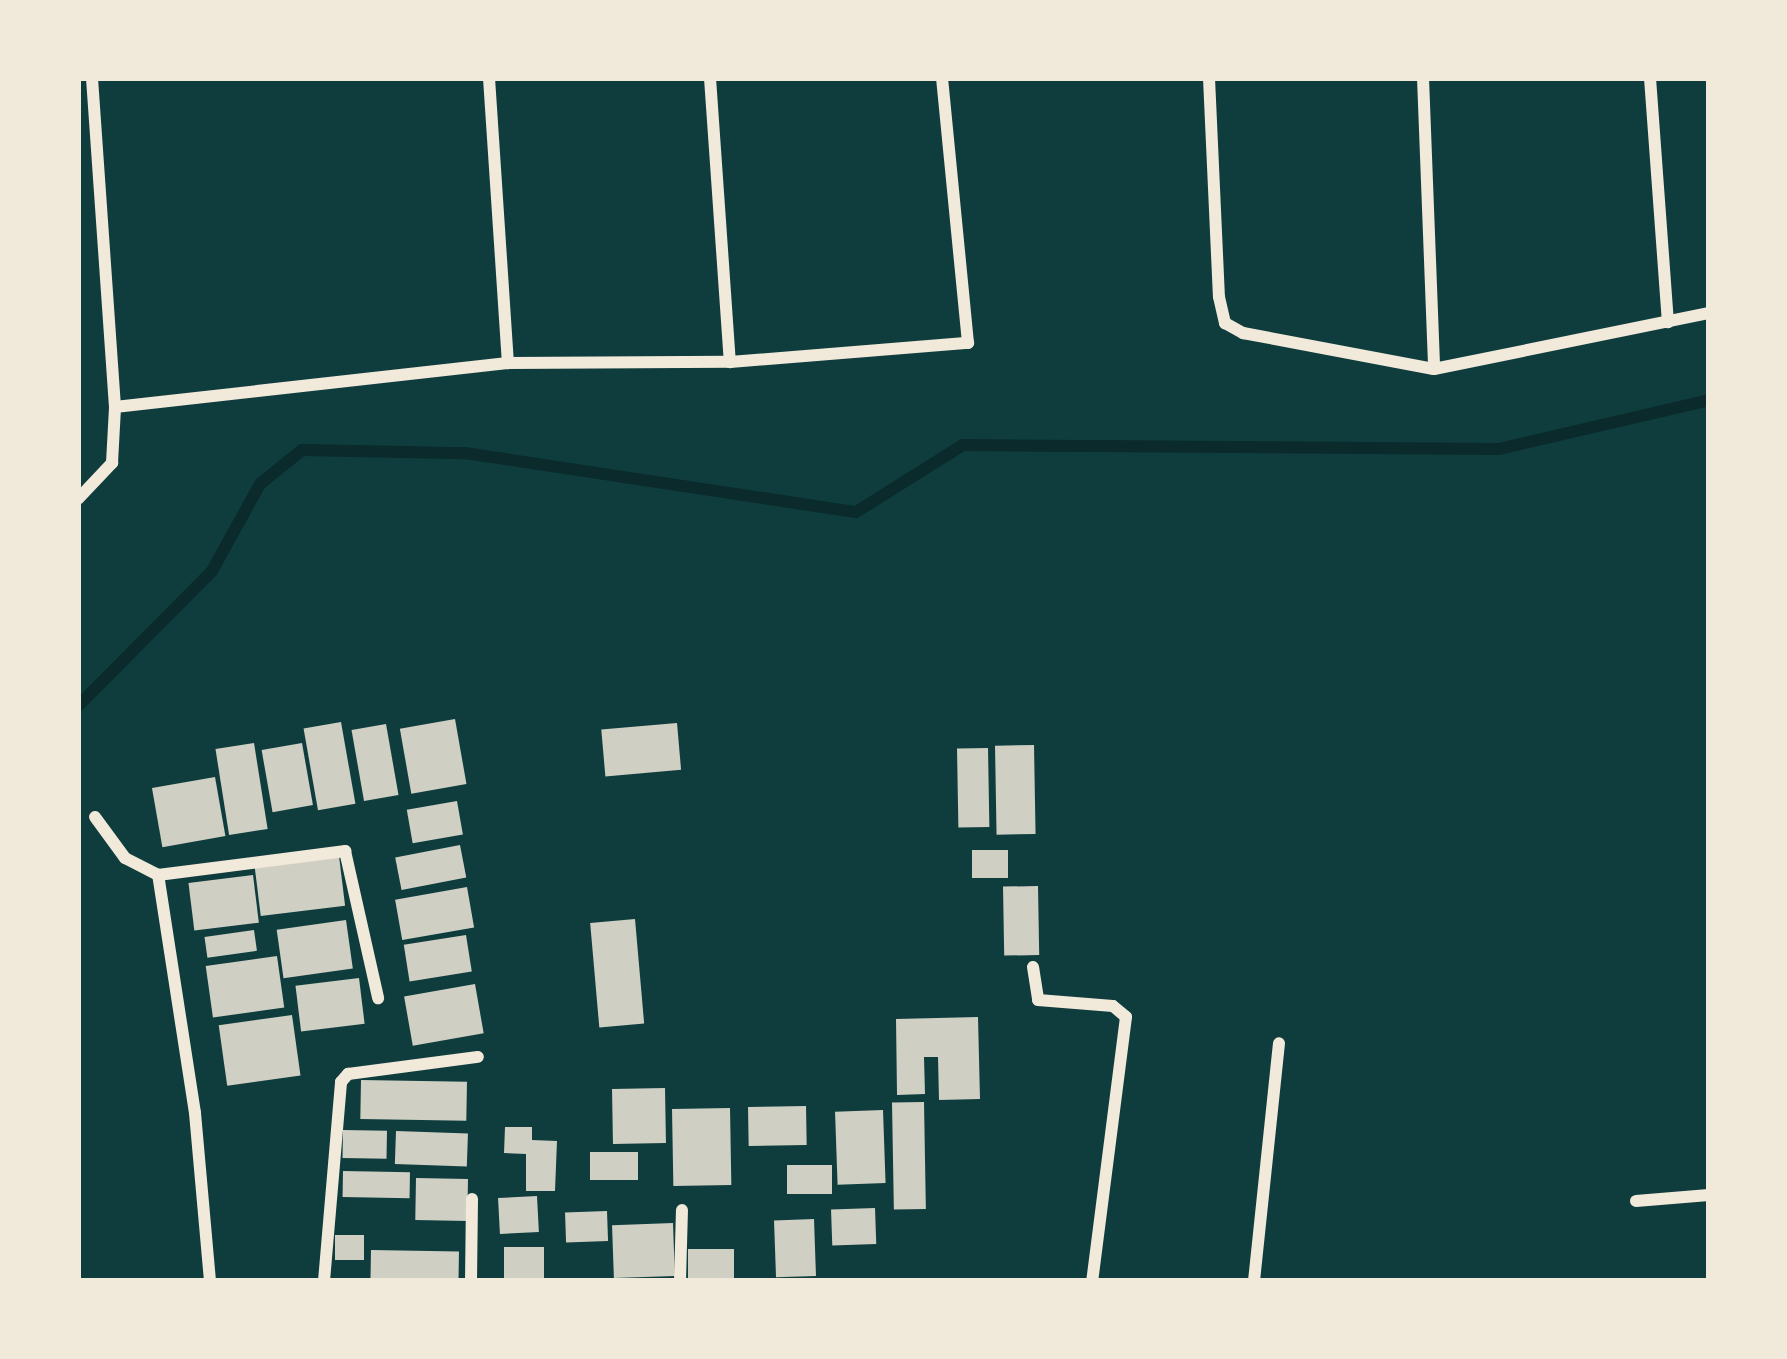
<!DOCTYPE html>
<style>
body{margin:0}
#map{position:relative;width:1787px;height:1359px;overflow:hidden;background:#0f3d3e;font-family:"DM Sans",sans-serif}
div>[style]{position:absolute}
.stream>*{height:12px;margin:-6px;padding:0 6px;transform-origin:6px;border-radius:6px;background:#0a2a2b}
.building>*{inset:0;background:#cfcfc3;transform-origin:0 0}
.minor>*{height:12px;margin:-6px;padding:0 6px;transform-origin:6px;border-radius:6px;background:#f1e9da}
span{translate:-50% -50%;white-space:nowrap;text-align:center;line-height:1.15;-webkit-text-stroke:12px #f1e9da;paint-order:stroke}
.frame{position:absolute;inset:0;border:81px solid #f1e9da;pointer-events:none}
</style>
<div id="map">
<div class="stream">
<i style="left:78px;top:706px;width:190px;rotate:-45.2deg"></i>
<i style="left:212px;top:571px;width:99px;rotate:-61.1deg"></i>
<i style="left:260px;top:484px;width:54px;rotate:-39deg"></i>
<i style="left:302px;top:450px;width:163px;rotate:1.1deg"></i>
<i style="left:465px;top:453px;width:395px;rotate:8.6deg"></i>
<i style="left:856px;top:512px;width:126px;rotate:-32.1deg"></i>
<i style="left:963px;top:445px;width:536px;rotate:0.43deg"></i>
<i style="left:1499px;top:449px;width:216px;rotate:-13.1deg"></i>
</div>
<div class="building">
<i style="left:455px;top:719px;width:66px;height:56px;rotate:80deg"></i>
<i style="left:341px;top:722px;width:83px;height:38px;rotate:80deg"></i>
<i style="left:677px;top:723px;width:47px;height:76px;rotate:85deg"></i>
<i style="left:386px;top:724px;width:72px;height:35px;rotate:80deg"></i>
<i style="left:254px;top:743px;width:87px;height:39px;rotate:81deg"></i>
<i style="left:302px;top:743px;width:63px;height:41px;rotate:80deg"></i>
<i style="left:1034px;top:745px;width:89px;height:39px;rotate:89deg"></i>
<i style="left:988px;top:748px;width:79px;height:31px;rotate:89deg"></i>
<i style="left:215px;top:777px;width:60px;height:64px;rotate:80deg"></i>
<i style="left:457px;top:801px;width:34px;height:51px;rotate:80deg"></i>
<i style="left:460px;top:845px;width:33px;height:66px;rotate:79deg"></i>
<i style="left:1008px;top:850px;width:28px;height:36px;rotate:90deg"></i>
<i style="left:339px;top:856px;width:50px;height:85px;rotate:83deg"></i>
<i style="left:253px;top:875px;width:48px;height:65px;rotate:83deg"></i>
<i style="left:1038px;top:886px;width:69px;height:35px;rotate:89deg"></i>
<i style="left:467px;top:887px;width:41px;height:73px;rotate:80deg"></i>
<i style="left:635px;top:919px;width:105px;height:45px;rotate:85deg"></i>
<i style="left:346px;top:920px;width:49px;height:70px;rotate:82deg"></i>
<i style="left:254px;top:930px;width:21px;height:50px;rotate:82deg"></i>
<i style="left:466px;top:935px;width:37px;height:63px;rotate:81deg"></i>
<i style="left:277px;top:956px;width:52px;height:72px;rotate:82deg"></i>
<i style="left:359px;top:978px;width:46px;height:64px;rotate:83deg"></i>
<i style="left:475px;top:984px;width:50px;height:72px;rotate:80deg"></i>
<i style="left:292px;top:1015px;width:61px;height:74px;rotate:82deg"></i>
<i style="clip-path:polygon(978px 1017px,980px 1099px,939px 1100px,938px 1057px,924px 1057px,925px 1094px,897px 1095px,896px 1019px)"></i>
<i style="left:361px;top:1080px;width:106px;height:39px;rotate:1deg"></i>
<i style="left:665px;top:1088px;width:55px;height:53px;rotate:89deg"></i>
<i style="left:924px;top:1102px;width:107px;height:32px;rotate:89deg"></i>
<i style="left:806px;top:1106px;width:39px;height:58px;rotate:89deg"></i>
<i style="left:730px;top:1108px;width:77px;height:58px;rotate:89deg"></i>
<i style="left:883px;top:1110px;width:73px;height:48px;rotate:88deg"></i>
<i style="clip-path:polygon(505px 1127px,532px 1127px,532px 1140px,557px 1141px,555px 1191px,526px 1191px,526px 1154px,504px 1153px)"></i>
<i style="left:343px;top:1130px;width:44px;height:28px;rotate:1deg"></i>
<i style="left:396px;top:1131px;width:72px;height:33px;rotate:2deg"></i>
<i style="left:638px;top:1152px;width:28px;height:48px;rotate:90deg"></i>
<i style="left:832px;top:1165px;width:29px;height:45px;rotate:90deg"></i>
<i style="left:343px;top:1171px;width:67px;height:26px;rotate:1deg"></i>
<i style="left:416px;top:1178px;width:52px;height:42px;rotate:1deg"></i>
<i style="left:537px;top:1196px;width:36px;height:39px;rotate:87deg"></i>
<i style="left:875px;top:1208px;width:36px;height:44px;rotate:88deg"></i>
<i style="left:607px;top:1211px;width:30px;height:42px;rotate:88deg"></i>
<i style="left:814px;top:1219px;width:57px;height:40px;rotate:88deg"></i>
<i style="left:673px;top:1223px;width:53px;height:61px;rotate:88deg"></i>
<i style="left:335px;top:1235px;width:29px;height:25px"></i>
<i style="left:544px;top:1247px;width:34px;height:40px;rotate:90deg"></i>
<i style="left:734px;top:1249px;width:32px;height:46px;rotate:90deg"></i>
<i style="left:371px;top:1250px;width:88px;height:31px;rotate:1deg"></i>
</div>
<div class="minor">
<i style="left:489px;top:78px;width:286px;rotate:86.2deg"></i>
<i style="left:710px;top:78px;width:285px;rotate:86deg"></i>
<i style="left:1209px;top:78px;width:219px;rotate:87.4deg"></i>
<i style="left:1219px;top:297px;width:27px;rotate:77deg"></i>
<i style="left:1225px;top:323px;width:21px;rotate:29deg"></i>
<i style="left:1243px;top:333px;width:194px;rotate:10.7deg"></i>
<i style="left:1434px;top:369px;width:281px;rotate:-11.5deg"></i>
<i style="left:1423px;top:78px;width:291px;rotate:87.8deg"></i>
<i style="left:1650px;top:78px;width:245px;rotate:85.8deg"></i>
<i style="left:115px;top:407px;width:395px;rotate:-6.4deg"></i>
<i style="left:508px;top:363px;width:222px;rotate:-0.3deg"></i>
<i style="left:730px;top:362px;width:239px;rotate:-4.6deg"></i>
<i style="left:968px;top:343px;width:266px;rotate:-95.6deg"></i>
<i style="left:78px;top:499px;width:50px;rotate:-46.6deg"></i>
<i style="left:112px;top:463px;width:56px;rotate:-86.9deg"></i>
<i style="left:115px;top:407px;width:330px;rotate:-94deg"></i>
<i style="left:95px;top:817px;width:51px;rotate:53.8deg"></i>
<i style="left:125px;top:858px;width:37px;rotate:27deg"></i>
<i style="left:1033px;top:967px;width:33px;rotate:81deg"></i>
<i style="left:1038px;top:1000px;width:75px;rotate:4.6deg"></i>
<i style="left:1113px;top:1006px;width:17px;rotate:40deg"></i>
<i style="left:1126px;top:1017px;width:266px;rotate:97.3deg"></i>
<i style="left:1636px;top:1201px;width:73px;rotate:-4.7deg"></i>
<i style="left:210px;top:1281px;width:169px;rotate:-95.1deg"></i>
<i style="left:195px;top:1113px;width:241px;rotate:-98.8deg"></i>
<i style="left:158px;top:875px;width:189px;rotate:-7.3deg"></i>
<i style="left:345px;top:851px;width:151px;rotate:77.3deg"></i>
<i style="left:324px;top:1281px;width:200px;rotate:-85.1deg"></i>
<i style="left:341px;top:1082px;width:11px;rotate:-49deg"></i>
<i style="left:348px;top:1074px;width:131px;rotate:-7.5deg"></i>
<i style="left:471px;top:1281px;width:82px;rotate:-89.3deg"></i>
<i style="left:680px;top:1281px;width:71px;rotate:-88.4deg"></i>
<i style="left:1254px;top:1281px;width:239px;rotate:-84deg"></i>
</div>
<div class="frame"></div>
</div>
